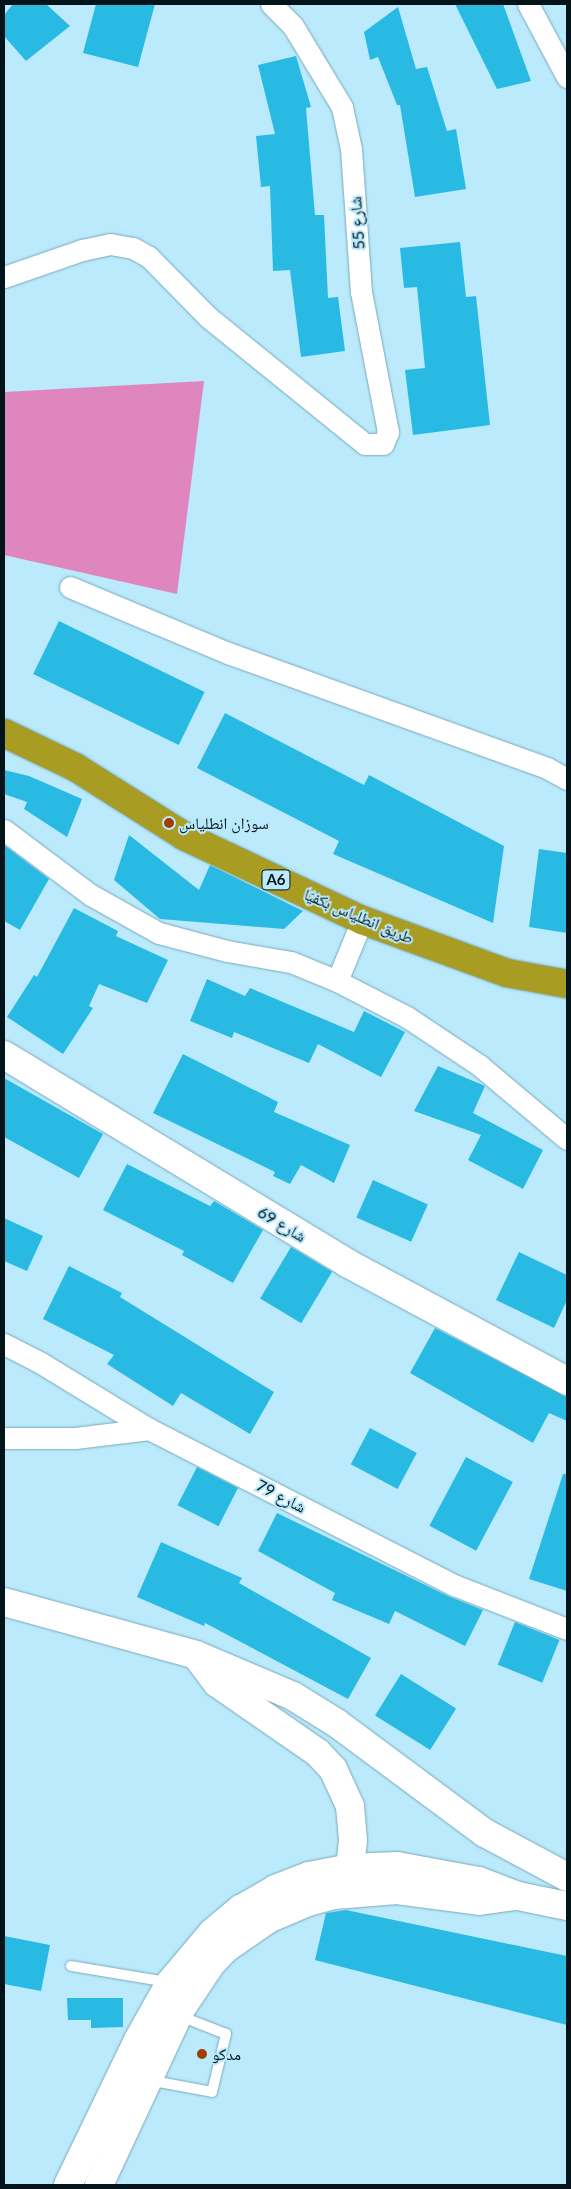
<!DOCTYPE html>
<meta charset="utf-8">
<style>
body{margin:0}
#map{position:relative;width:571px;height:2189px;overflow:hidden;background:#baeafc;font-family:Lato,"Noto Naskh Arabic",sans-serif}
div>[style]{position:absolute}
.forest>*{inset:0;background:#e086be}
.building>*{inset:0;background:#29bae3;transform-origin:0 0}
.roads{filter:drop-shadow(0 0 1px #7aa8b9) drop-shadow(0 0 1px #7aa8b9)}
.lane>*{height:10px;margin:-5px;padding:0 5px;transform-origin:5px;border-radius:5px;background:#fff}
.street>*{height:21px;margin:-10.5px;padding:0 10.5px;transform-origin:10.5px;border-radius:10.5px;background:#fff}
.secondary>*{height:28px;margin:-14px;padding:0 14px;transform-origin:14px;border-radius:14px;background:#fff}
.highway>*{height:28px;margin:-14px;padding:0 14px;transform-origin:14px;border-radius:14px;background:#a99c23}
.dots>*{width:14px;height:14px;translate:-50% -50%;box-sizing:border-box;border:2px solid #baeafc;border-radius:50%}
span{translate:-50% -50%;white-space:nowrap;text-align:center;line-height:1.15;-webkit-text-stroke:4px #baeafc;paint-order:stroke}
.shield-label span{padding:1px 4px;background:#baeafc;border:1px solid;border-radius:4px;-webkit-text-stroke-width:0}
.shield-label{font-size:15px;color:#03131a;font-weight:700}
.street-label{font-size:16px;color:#03131a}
.poi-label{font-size:16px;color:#03131a}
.left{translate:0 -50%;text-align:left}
.frame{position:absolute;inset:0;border:5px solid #03131a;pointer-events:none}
</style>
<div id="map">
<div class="forest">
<i style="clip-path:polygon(204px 381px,177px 594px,4px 555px,4px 392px)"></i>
</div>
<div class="building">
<i style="clip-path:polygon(13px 4px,46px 4px,70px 26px,26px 61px,4px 36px,4px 15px)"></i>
<i style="clip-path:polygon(96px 4px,155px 4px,138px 67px,83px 53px)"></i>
<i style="clip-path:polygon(455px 4px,503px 4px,531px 81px,497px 89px)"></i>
<i style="clip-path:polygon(398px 7px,416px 69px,427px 67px,447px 131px,456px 129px,466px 189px,415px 197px,400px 105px,397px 105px,378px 57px,370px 60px,364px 32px)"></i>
<i style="clip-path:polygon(296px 56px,311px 107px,306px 108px,315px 215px,324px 215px,328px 298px,338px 297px,345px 351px,301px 357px,290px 270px,273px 271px,270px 186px,261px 187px,256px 136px,275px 134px,258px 65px)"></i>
<i style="clip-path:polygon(460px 242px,466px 297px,476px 296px,490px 425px,413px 435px,405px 370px,425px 368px,417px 287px,404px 288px,400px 248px)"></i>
<i style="left:59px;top:621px;width:162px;height:59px;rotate:26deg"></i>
<i style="clip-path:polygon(225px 713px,364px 785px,369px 775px,504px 846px,493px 923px,333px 854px,339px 841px,197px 768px)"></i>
<i style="clip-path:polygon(4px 770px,29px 776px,82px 799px,67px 837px,24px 809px,27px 802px,4px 794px)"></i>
<i style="clip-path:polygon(129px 835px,199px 890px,210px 865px,303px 911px,284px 929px,160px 919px,114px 880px)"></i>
<i style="clip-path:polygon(4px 845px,49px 879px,20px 930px,4px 921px)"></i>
<i style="clip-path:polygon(539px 849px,567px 853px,567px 933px,529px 927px)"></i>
<i style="clip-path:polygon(74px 908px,118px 931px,116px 936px,168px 960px,147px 1003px,99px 984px,89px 1006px,93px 1008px,63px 1054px,7px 1017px,34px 975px,37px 977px)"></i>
<i style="clip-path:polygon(207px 979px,245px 996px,250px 988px,354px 1032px,364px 1011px,405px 1032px,381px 1077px,318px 1044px,309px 1063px,234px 1032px,232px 1038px,190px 1021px)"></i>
<i style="clip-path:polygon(183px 1054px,278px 1102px,274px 1112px,350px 1145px,334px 1183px,301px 1165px,290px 1184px,273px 1176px,275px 1172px,153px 1113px)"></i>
<i style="clip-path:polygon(438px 1066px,485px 1086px,473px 1113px,543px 1150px,523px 1189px,468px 1160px,481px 1135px,414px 1111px)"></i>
<i style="clip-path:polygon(4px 1078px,103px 1134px,79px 1178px,4px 1137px)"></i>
<i style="clip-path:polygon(127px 1164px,210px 1206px,214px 1201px,263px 1230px,233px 1283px,182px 1255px,184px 1251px,103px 1210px)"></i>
<i style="left:373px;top:1180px;width:60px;height:41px;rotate:24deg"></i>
<i style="clip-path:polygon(4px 1218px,43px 1236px,27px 1271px,4px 1261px)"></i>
<i style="left:291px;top:1247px;width:48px;height:60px;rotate:31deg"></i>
<i style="clip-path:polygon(519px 1252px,567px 1275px,567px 1300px,554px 1328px,496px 1300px)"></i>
<i style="clip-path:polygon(69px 1266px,122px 1293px,120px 1297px,274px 1392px,250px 1434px,181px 1393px,173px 1406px,107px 1364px,114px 1355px,43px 1319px)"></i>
<i style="clip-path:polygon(435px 1328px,567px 1397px,567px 1421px,549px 1413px,533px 1443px,410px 1373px)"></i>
<i style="left:370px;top:1428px;width:53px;height:41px;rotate:28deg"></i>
<i style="left:466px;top:1457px;width:53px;height:78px;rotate:28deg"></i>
<i style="left:197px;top:1467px;width:46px;height:43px;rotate:27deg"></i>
<i style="clip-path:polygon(563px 1474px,567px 1474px,567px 1591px,529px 1579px)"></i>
<i style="clip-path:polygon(277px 1513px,448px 1596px,483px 1610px,465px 1646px,395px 1611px,389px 1624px,332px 1600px,335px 1593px,258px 1551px)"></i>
<i style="clip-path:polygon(161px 1542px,242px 1578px,239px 1583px,371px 1658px,348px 1699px,205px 1623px,204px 1626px,137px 1597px)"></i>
<i style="left:515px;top:1622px;width:48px;height:46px;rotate:22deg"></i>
<i style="left:401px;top:1674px;width:65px;height:49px;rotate:32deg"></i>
<i style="clip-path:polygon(346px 1910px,567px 1956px,567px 2025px,315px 1960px,326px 1913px)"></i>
<i style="clip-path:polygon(4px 1936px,50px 1945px,41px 1991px,4px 1984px)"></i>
<i style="clip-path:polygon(67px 1998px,123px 1998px,123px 2027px,91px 2028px,91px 2020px,68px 2020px)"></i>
</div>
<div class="roads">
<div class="lane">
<i style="left:71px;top:1966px;width:98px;rotate:9.4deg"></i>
<i style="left:148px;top:2080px;width:65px;rotate:10.6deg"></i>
<i style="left:212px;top:2092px;width:60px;rotate:-76.4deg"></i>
<i style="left:226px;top:2034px;width:49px;rotate:-158.6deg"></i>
</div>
<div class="street">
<i style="left:528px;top:4px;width:83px;rotate:61.9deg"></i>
<i style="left:4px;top:277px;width:83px;rotate:-19.1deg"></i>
<i style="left:82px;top:250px;width:29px;rotate:-12deg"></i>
<i style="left:110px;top:244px;width:23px;rotate:10deg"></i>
<i style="left:133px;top:248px;width:18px;rotate:29deg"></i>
<i style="left:149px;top:257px;width:84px;rotate:45.5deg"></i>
<i style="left:208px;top:317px;width:202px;rotate:39deg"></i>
<i style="left:365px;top:444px;width:18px"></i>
<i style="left:383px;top:444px;width:13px;rotate:-67deg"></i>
<i style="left:388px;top:432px;width:143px;rotate:-100.9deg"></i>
<i style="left:361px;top:292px;width:143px;rotate:-94deg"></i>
<i style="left:351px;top:149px;width:43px;rotate:-102.1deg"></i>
<i style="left:342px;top:107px;width:95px;rotate:-121.2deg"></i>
<i style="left:293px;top:26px;width:31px;rotate:-135deg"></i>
<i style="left:70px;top:587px;width:171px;rotate:22.7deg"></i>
<i style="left:228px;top:653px;width:339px;rotate:19.8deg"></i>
<i style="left:547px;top:768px;width:23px;rotate:29deg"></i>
<i style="left:4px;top:830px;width:109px;rotate:36.8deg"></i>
<i style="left:91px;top:895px;width:78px;rotate:29.2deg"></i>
<i style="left:159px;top:933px;width:70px;rotate:14.8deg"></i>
<i style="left:227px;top:951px;width:65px;rotate:9.8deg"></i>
<i style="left:291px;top:962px;width:50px;rotate:22.4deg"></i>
<i style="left:337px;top:981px;width:66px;rotate:-67.7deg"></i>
<i style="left:337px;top:981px;width:79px;rotate:27.2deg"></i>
<i style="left:407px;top:1017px;width:87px;rotate:33.7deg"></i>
<i style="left:479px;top:1065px;width:115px;rotate:40.1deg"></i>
<i style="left:4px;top:1344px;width:42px;rotate:27.2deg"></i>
<i style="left:41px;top:1363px;width:127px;rotate:31.4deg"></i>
<i style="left:149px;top:1429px;width:343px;rotate:27.1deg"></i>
<i style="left:454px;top:1585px;width:121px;rotate:21.3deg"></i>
<i style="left:4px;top:1438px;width:71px"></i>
<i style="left:75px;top:1438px;width:75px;rotate:-6.9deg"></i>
</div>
<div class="secondary">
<i style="left:4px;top:1055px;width:401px;rotate:31.2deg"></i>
<i style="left:347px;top:1263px;width:250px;rotate:28.2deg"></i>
<i style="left:4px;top:1602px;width:199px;rotate:15.4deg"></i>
<i style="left:196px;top:1655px;width:105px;rotate:22.9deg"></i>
<i style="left:293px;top:1696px;width:53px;rotate:31.9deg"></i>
<i style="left:338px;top:1724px;width:183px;rotate:36.6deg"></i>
<i style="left:485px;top:1833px;width:93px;rotate:28.2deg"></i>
<i style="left:196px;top:1655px;width:35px;rotate:53deg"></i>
<i style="left:217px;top:1683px;width:123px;rotate:34.7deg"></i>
<i style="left:318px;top:1753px;width:22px;rotate:47deg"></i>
<i style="left:333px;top:1769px;width:41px;rotate:65.3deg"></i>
<i style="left:350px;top:1806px;width:34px;rotate:85deg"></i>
<i style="left:353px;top:1840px;width:28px;rotate:96deg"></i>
<i style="left:68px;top:2185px;width:161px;rotate:-64.2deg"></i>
<i style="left:138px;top:2040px;width:65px;rotate:-60.7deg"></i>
<i style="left:170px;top:1983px;width:65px;rotate:-50deg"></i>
<i style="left:212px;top:1933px;width:38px;rotate:-40deg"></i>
<i style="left:241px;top:1909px;width:39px;rotate:-30deg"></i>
<i style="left:275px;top:1889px;width:36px;rotate:-21deg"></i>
<i style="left:309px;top:1876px;width:42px;rotate:-11deg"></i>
<i style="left:350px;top:1868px;width:47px;rotate:-2.4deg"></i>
<i style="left:397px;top:1866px;width:83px;rotate:10.4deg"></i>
<i style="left:479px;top:1881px;width:42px;rotate:21deg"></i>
<i style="left:518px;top:1896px;width:50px;rotate:11.5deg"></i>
<i style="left:99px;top:2185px;width:194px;rotate:-65deg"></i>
<i style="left:181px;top:2009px;width:54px;rotate:-56.3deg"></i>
<i style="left:211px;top:1964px;width:21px;rotate:-47deg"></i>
<i style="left:225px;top:1949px;width:55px;rotate:-34.6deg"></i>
<i style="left:270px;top:1918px;width:41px;rotate:-22.8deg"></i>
<i style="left:308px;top:1902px;width:28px;rotate:-15deg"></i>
<i style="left:335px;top:1895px;width:62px;rotate:-4.6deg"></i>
<i style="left:397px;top:1890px;width:83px;rotate:7.6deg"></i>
<i style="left:479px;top:1901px;width:35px;rotate:-8deg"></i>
</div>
<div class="highway">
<i style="left:4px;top:733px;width:79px;rotate:25.6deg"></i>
<i style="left:75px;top:767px;width:129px;rotate:32.3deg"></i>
<i style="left:184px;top:836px;width:197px;rotate:25.3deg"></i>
<i style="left:362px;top:920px;width:154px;rotate:20.1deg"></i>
<i style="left:507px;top:973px;width:61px;rotate:10.4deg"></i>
</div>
</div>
<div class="dots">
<i style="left:169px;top:823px;background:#a13e05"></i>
<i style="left:202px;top:2054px;background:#a13e05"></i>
</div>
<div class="shield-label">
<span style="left:276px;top:880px">A6</span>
</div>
<div class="street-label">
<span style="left:357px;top:223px;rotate:-94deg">شارع 55</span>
<span style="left:359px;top:916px;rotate:23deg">طريق انطلياس بكفيّا</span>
<span style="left:282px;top:1224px;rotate:31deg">شارع 69</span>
<span style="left:281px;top:1496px;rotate:27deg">شارع 79</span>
</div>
<div class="poi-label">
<span class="left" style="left:179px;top:823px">سوزان انطلياس</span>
<span class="left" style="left:212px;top:2054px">مدكو</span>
</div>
<div class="frame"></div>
</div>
